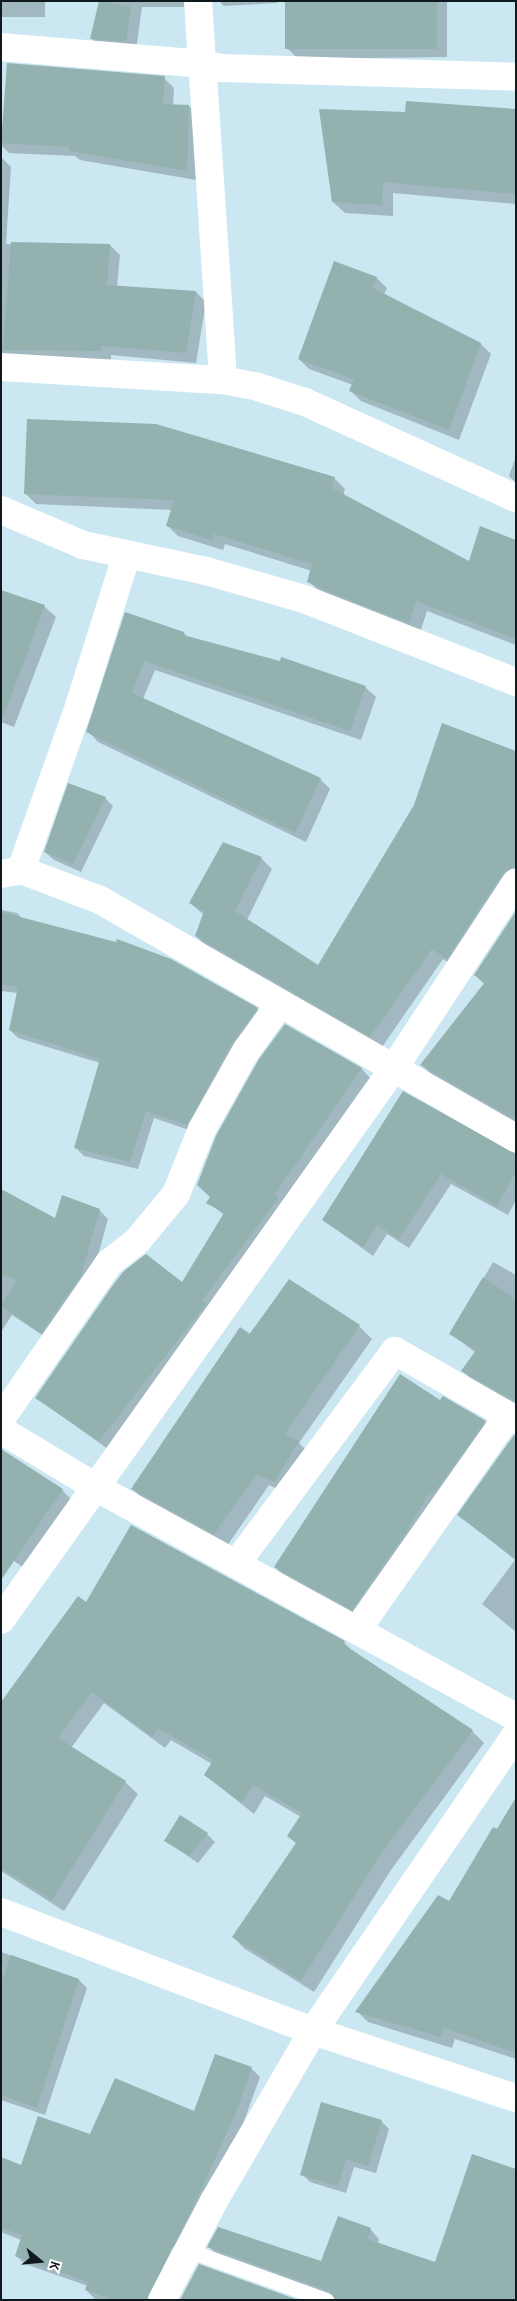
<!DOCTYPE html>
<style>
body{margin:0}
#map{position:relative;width:517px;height:2301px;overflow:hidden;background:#cae7f2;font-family:"Alegreya Sans",sans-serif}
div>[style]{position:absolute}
.shadow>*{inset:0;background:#0003;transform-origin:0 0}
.building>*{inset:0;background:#92b1af;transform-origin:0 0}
.lane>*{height:15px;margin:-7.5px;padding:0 7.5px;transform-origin:7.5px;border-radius:7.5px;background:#fff}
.street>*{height:28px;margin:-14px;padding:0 14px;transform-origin:14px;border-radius:14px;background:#fff}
.secondary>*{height:28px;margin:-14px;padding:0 14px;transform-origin:14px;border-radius:14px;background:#fff}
span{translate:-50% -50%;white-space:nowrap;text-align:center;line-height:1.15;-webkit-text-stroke:4.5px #fff;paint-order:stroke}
.frame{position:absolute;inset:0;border:2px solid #101a1e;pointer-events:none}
.north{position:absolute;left:15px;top:2236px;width:50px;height:50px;-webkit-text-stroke:4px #fff;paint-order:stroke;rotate:107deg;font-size:14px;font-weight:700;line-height:20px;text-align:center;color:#101a1e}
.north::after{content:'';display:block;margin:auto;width:18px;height:22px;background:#101a1e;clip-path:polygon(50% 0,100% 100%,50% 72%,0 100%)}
</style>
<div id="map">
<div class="shadow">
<i style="left:1px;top:1px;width:44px;height:16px"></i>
<i style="clip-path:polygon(100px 1px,197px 1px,193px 7px,142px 7px,136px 51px,101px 48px,91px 38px)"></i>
<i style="clip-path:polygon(219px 1px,277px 1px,277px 3px,224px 6px)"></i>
<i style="clip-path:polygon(286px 1px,447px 1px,447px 57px,298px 59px,288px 49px)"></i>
<i style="clip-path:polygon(8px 65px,164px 78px,174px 88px,173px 106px,189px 106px,199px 116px,196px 180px,80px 160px,75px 156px,9px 153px,1px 145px)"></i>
<i style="clip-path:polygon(516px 110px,516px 204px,393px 193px,393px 216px,345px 213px,333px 202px,406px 113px)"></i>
<i style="clip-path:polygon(1px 157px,11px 167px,6px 244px,110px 245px,120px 255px,117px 287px,196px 292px,206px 302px,196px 363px,111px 355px,111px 361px,1px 355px)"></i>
<i style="clip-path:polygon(377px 278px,387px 288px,384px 295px,481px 344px,491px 354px,459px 440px,361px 401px,351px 391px,353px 385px,309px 369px,299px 359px)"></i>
<i style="clip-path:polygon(516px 456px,516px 483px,509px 476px)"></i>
<i style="clip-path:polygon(334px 478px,345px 489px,343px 496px,469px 563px,516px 541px,516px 645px,427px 611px,420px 633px,320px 592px,309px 581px,312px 571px,225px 544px,223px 550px,178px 536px,167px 525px,172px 510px,36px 504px,25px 493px)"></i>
<i style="clip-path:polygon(1px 591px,44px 606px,56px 617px,14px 727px,1px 722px)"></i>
<i style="clip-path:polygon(126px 614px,184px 633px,189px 638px,365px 687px,376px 697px,361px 740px,155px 670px,143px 699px,320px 779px,330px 789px,306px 842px,98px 742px,88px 731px)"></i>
<i style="clip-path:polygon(516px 753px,516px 871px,458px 969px,443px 959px,382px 1047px,207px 947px,196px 936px,204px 915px,190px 903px,261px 858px,272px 869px,247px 920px,318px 967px)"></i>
<i style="clip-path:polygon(105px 798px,113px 806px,81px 872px,54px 860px,45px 852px)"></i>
<i style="clip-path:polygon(1px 910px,17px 913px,22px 918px,257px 1009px,265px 1017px,195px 1132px,154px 1118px,138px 1169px,84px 1156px,76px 1148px,100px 1063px,18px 1038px,10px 1030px,18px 993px,1px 991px)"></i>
<i style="clip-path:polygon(516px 913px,516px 1123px,432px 1075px,422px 1065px,484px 984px,475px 975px)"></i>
<i style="clip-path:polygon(285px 1025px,362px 1069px,370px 1078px,108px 1449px,36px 1398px,182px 1283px,224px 1215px,208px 1202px)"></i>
<i style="clip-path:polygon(403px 1093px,516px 1155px,516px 1200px,508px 1215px,451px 1184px,409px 1248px,387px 1234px,373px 1256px,323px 1220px)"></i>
<i style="clip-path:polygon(1px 1190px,56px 1220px,99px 1210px,108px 1219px,90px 1285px,51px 1341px,12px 1315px,1px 1332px)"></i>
<i style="clip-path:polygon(493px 1262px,516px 1275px,516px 1407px,473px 1381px,463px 1371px,476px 1353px,451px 1334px)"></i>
<i style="clip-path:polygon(289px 1281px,359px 1326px,372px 1339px,299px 1443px,311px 1455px,288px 1494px,269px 1485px,227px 1546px,145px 1501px,133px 1489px)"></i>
<i style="clip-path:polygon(440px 1402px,485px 1422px,496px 1433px,364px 1620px,286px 1578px,275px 1567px)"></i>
<i style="clip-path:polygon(516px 1436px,516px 1632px,482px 1604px,515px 1560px,459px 1515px)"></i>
<i style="clip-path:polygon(62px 1490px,74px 1502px,27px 1570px,1px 1552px)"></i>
<i style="clip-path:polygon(87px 1604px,344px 1642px,356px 1655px,472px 1731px,484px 1743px,391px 1870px,314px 1992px,245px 1949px,233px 1937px,297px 1844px,289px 1836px,301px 1817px,265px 1796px,254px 1814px,205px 1775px,212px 1764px,171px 1740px,165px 1748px,104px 1703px,71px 1748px,125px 1782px,138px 1794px,64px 1911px,1px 1871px,1px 1827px)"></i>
<i style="clip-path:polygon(516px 1800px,516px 2059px,455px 2039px,452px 2048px,368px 2022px,357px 2011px,449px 1903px)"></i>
<i style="clip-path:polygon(207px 1834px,215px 1842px,198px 1863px,166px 1841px)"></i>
<i style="clip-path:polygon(1px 1952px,79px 1980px,87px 1988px,45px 2115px,1px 2100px)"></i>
<i style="clip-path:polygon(251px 2068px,260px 2077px,243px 2124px,183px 2251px,170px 2246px,147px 2300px,95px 2299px,86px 2290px,88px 2286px,25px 2264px,16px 2256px,21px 2240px,1px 2232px,1px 2158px,22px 2166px,91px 2136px,195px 2113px)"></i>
<i style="clip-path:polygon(381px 2121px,389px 2129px,376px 2173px,354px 2167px,346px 2193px,310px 2182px,302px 2174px)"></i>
<i style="clip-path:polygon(370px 2229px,379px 2239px,378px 2244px,436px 2263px,516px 2300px,337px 2299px,218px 2256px,209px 2247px,322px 2263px)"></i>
</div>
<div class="building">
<i style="clip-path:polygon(99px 1px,131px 7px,126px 42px,90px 39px)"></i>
<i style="left:285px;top:1px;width:152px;height:48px"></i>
<i style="clip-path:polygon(7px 63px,165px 76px,163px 104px,189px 105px,187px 171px,69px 151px,69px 147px,1px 143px)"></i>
<i style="clip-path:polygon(406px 101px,516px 109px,516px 194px,383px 182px,382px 205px,332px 202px,319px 109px,405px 112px)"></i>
<i style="clip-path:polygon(11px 242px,110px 244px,107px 285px,196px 291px,186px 353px,102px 346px,101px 351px,3px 350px)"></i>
<i style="clip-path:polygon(334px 261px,377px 277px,373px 288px,481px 343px,449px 430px,349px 391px,354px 379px,298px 359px)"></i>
<i style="clip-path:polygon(27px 419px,156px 424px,335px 477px,332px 488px,469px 561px,480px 526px,516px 540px,516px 639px,416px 601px,409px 623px,331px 593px,307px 582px,312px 564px,214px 534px,212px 540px,166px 526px,174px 500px,24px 494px)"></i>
<i style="clip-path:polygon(1px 590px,45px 605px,4px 715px,1px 714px)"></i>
<i style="clip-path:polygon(125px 612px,184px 632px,183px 635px,280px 661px,281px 657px,366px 686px,350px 731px,144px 661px,132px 693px,321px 778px,295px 833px,86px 732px)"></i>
<i style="clip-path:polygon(442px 723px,516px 751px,516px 867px,503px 873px,447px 959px,432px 949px,370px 1037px,195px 936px,204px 911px,189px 903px,223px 842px,262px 857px,235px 911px,318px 965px,414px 805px)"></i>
<i style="clip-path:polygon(68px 783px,106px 797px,73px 864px,44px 852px)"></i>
<i style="clip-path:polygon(516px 911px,516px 1120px,420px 1065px,485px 982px,474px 975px)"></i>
<i style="clip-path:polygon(1px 912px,116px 942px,117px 939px,171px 959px,258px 1008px,232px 1043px,187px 1125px,146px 1111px,130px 1162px,74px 1148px,100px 1059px,9px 1030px,18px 987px,1px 984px)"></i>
<i style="clip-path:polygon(285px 1024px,362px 1068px,275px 1194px,279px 1197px,202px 1301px,206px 1304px,99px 1441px,35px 1398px,113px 1285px,124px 1271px,146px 1254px,182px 1282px,224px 1213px,206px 1203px,210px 1197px,197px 1185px,216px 1136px,259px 1059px)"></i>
<i style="clip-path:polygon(403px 1091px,516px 1154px,516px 1172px,497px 1206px,441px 1174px,399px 1239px,377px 1225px,363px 1247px,322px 1220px)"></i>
<i style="clip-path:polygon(1px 1189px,55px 1218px,62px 1195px,100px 1209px,81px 1276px,41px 1333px,1px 1306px,17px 1280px,1px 1274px)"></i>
<i style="clip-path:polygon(483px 1277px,516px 1300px,516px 1402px,461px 1371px,476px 1350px,449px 1334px)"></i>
<i style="clip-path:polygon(289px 1279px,360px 1325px,285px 1434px,299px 1441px,275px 1482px,257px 1474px,214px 1534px,131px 1489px,240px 1327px,250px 1334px)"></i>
<i style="clip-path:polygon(400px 1374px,440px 1400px,443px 1396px,486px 1421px,432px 1496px,429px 1493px,406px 1533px,352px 1610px,274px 1567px)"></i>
<i style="clip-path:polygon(514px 1435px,516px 1436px,516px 1559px,457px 1515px)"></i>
<i style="clip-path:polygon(1px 1449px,63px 1489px,1px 1580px)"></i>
<i style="clip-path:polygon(131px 1525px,345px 1641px,343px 1644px,473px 1730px,379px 1857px,301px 1981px,232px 1937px,296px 1843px,287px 1836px,302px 1813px,253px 1785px,241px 1802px,204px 1775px,213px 1760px,158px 1728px,152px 1737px,92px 1692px,58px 1738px,126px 1781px,52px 1900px,1px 1868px,1px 1702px,78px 1596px,86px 1602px)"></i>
<i style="clip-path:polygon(516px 1797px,516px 2053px,444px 2028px,441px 2037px,355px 2012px,438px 1895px,449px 1901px,493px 1827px,497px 1829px)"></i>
<i style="clip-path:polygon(180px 1815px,208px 1833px,189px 1856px,164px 1841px)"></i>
<i style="clip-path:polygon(11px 1955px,79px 1979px,37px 2108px,1px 2095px,1px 1984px)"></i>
<i style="clip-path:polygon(215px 2054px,252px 2067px,235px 2115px,195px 2203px,147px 2300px,114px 2300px,85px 2290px,88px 2282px,15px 2256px,22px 2235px,1px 2228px,1px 2157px,21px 2165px,38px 2116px,90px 2134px,115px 2078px,194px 2111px)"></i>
<i style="clip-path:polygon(321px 2102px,382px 2120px,368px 2166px,346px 2159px,338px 2186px,300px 2175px)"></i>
<i style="clip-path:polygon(472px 2154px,516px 2169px,516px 2300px,335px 2300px,329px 2291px,207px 2247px,218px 2227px,321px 2261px,338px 2216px,371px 2228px,367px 2239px,435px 2262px)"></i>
<i style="clip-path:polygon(199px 2264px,298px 2300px,180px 2300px)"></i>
</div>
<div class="lane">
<i style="left:188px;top:2250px;width:147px;rotate:19.9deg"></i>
</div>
<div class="street">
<i style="left:198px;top:1px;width:380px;rotate:86.2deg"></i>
<i style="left:1px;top:47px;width:204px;rotate:4.8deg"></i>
<i style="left:204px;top:64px;width:16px;rotate:14deg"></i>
<i style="left:220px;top:68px;width:296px;rotate:1.7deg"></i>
<i style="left:21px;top:870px;width:177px;rotate:-70.5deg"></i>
<i style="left:80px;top:703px;width:153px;rotate:-72.5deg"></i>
<i style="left:1px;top:874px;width:20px;rotate:-11deg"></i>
<i style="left:21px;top:870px;width:85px;rotate:20.8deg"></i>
<i style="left:100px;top:900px;width:479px;rotate:29.8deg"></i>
<i style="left:1px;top:1419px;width:190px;rotate:-55.3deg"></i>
<i style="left:109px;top:1263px;width:37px;rotate:-38deg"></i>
<i style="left:138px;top:1240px;width:60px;rotate:-50.4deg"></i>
<i style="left:176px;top:1194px;width:70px;rotate:-68.2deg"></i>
<i style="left:202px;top:1129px;width:90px;rotate:-60.6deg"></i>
<i style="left:246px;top:1051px;width:57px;rotate:-54.3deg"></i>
<i style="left:1px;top:1430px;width:112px;rotate:31.1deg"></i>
<i style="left:97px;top:1488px;width:477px;rotate:28.7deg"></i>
<i style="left:236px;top:1564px;width:266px;rotate:-53.3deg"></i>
<i style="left:395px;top:1351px;width:139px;rotate:29.7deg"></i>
<i style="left:357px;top:1630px;width:262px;rotate:-54.8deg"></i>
<i style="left:162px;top:2300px;width:112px;rotate:-62.3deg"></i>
<i style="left:214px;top:2201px;width:197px;rotate:-59.8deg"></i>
<i style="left:313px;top:2031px;width:360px;rotate:-55.6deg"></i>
</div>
<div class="secondary">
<i style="left:1px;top:367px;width:222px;rotate:3.4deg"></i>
<i style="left:223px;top:380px;width:33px;rotate:11deg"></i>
<i style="left:255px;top:386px;width:52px;rotate:17.7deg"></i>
<i style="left:305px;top:402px;width:232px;rotate:24.5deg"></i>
<i style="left:1px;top:510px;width:89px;rotate:23.1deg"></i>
<i style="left:83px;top:545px;width:126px;rotate:11.9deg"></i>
<i style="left:206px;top:571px;width:102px;rotate:15.9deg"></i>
<i style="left:304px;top:599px;width:228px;rotate:21.4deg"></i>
<i style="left:1px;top:1620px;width:678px;rotate:-54.55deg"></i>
<i style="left:394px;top:1068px;width:222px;rotate:-56.7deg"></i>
<i style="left:1px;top:1912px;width:334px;rotate:20.9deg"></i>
<i style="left:313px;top:2031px;width:214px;rotate:18.3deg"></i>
</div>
<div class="frame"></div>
<div class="north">K</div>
</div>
